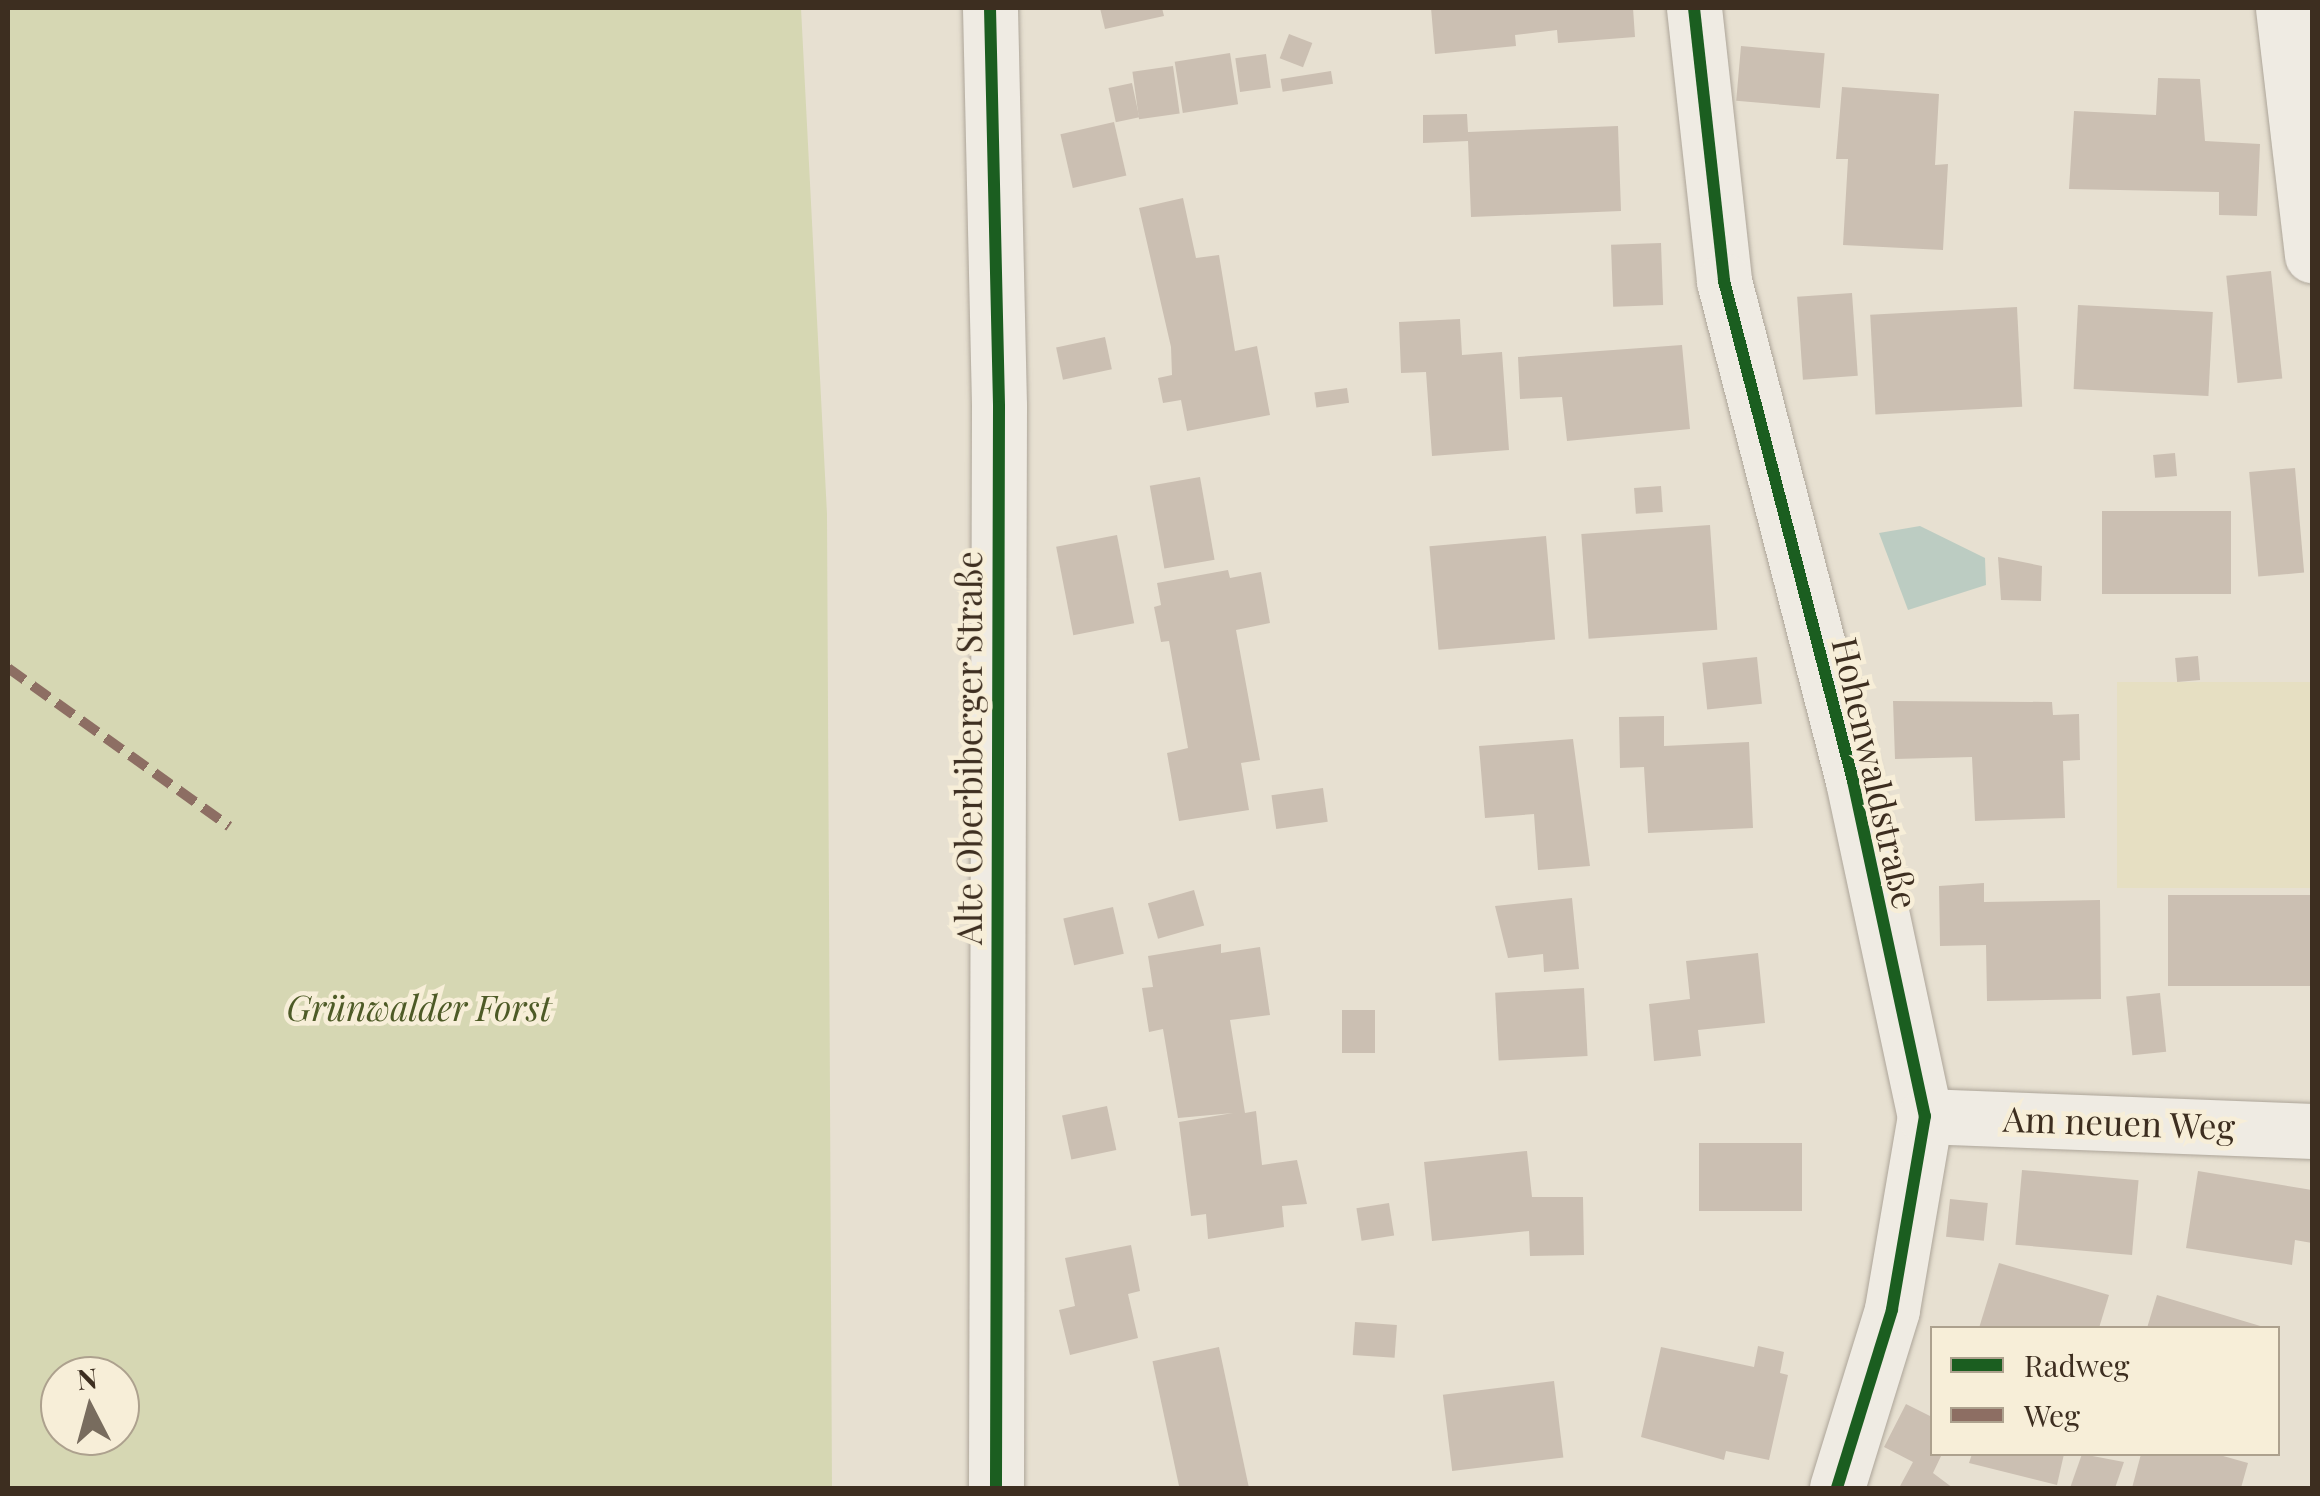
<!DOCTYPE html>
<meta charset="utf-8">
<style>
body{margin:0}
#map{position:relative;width:2320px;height:1496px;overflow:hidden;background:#e7e0d1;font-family:"Playfair Display",serif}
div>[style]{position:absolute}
.farmland>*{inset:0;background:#e6dfc2;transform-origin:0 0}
.green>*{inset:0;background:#d6d7b3}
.water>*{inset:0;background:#bcccc2}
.building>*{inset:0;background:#cbbfb2;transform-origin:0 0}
.roads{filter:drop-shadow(0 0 2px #ada599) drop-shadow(0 0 2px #ada599)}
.minor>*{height:55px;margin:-27.5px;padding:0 27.5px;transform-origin:27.5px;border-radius:27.5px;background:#efebe3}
.quiet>*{height:10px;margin-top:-5px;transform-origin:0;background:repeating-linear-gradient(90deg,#8d6e63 0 20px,transparent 0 30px)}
.cycleway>*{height:12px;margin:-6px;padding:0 6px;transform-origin:6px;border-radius:6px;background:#1b5e20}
span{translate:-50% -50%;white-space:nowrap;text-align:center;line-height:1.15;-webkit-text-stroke:9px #f7eed8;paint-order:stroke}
.street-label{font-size:35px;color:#3d2e20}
.park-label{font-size:35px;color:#4d5a26;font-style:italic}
.frame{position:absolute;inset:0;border:10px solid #3d2e20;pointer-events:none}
.legend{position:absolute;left:1930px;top:1326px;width:350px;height:130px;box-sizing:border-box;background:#f7eed8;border:2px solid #ada18e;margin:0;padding:12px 18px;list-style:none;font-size:30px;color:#3d2e20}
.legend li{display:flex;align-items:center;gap:20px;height:50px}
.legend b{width:50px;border:2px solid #ada18e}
.north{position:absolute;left:40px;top:1356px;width:100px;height:100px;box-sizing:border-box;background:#f7eed8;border:2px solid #ada18e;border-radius:50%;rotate:354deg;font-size:28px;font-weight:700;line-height:40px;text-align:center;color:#3d2e20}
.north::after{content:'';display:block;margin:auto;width:35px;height:45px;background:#786c5e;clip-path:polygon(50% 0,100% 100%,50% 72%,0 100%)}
</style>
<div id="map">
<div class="farmland">
<i style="left:2312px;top:682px;width:206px;height:195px;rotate:90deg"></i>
</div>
<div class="green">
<i style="clip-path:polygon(evenodd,8px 8px,801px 8px,827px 514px,832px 1488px,8px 1488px,8px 8px,60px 1376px,120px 1376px,120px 1436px,60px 1436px,60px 1376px)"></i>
</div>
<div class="water">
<i style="clip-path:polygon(1920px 526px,1985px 558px,1986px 585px,1908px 610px,1879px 533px)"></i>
</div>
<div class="building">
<i style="clip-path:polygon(1100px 8px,1162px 8px,1164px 16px,1105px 29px)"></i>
<i style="clip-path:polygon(1431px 8px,1633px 8px,1635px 37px,1558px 43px,1557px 30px,1515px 35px,1516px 46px,1435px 54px)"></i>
<i style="left:1289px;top:34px;width:25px;height:26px;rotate:21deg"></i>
<i style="left:1741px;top:46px;width:84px;height:55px;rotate:5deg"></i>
<i style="left:1230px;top:53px;width:52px;height:56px;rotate:81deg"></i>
<i style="left:1266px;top:54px;width:34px;height:31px;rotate:82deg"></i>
<i style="left:1173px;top:66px;width:48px;height:41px;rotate:82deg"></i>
<i style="left:1331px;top:71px;width:13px;height:51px;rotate:81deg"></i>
<i style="clip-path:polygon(2158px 78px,2200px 79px,2205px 141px,2260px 144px,2257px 216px,2219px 215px,2219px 192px,2069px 189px,2074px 111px,2156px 115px)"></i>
<i style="left:1132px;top:83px;width:35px;height:24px;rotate:78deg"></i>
<i style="clip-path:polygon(1842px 87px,1939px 94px,1935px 165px,1948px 164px,1943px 250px,1843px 245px,1848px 159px,1836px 159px)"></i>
<i style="clip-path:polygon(1467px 114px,1468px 132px,1618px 126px,1621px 211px,1471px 217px,1468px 141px,1423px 143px,1423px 115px)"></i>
<i style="left:1114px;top:122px;width:55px;height:55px;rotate:77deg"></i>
<i style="clip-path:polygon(1183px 198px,1196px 258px,1219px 255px,1235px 351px,1257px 346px,1270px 415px,1187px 431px,1181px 400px,1163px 403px,1158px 378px,1172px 375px,1171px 347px,1139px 208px)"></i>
<i style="left:1661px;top:243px;width:62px;height:50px;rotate:88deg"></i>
<i style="left:2271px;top:271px;width:108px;height:45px;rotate:84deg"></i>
<i style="left:1852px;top:293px;width:83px;height:55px;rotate:86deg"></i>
<i style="left:2078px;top:305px;width:135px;height:84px;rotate:3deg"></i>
<i style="left:2017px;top:307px;width:100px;height:147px;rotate:87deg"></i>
<i style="clip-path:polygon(1460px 319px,1462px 355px,1502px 352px,1509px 450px,1432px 456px,1426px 372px,1401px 373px,1399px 322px)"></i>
<i style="left:1105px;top:337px;width:33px;height:50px;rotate:78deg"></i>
<i style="clip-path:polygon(1682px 345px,1690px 429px,1567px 441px,1562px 397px,1520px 399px,1518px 357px)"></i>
<i style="left:1347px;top:388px;width:15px;height:33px;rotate:82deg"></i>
<i style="left:2175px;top:453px;width:23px;height:22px;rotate:85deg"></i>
<i style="left:2295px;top:468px;width:105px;height:46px;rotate:85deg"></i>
<i style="left:1200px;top:477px;width:84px;height:51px;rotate:80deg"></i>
<i style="left:1661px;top:486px;width:26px;height:27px;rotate:86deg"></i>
<i style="left:2102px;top:511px;width:129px;height:83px"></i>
<i style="left:1710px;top:525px;width:105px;height:129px;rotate:86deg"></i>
<i style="left:1117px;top:535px;width:90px;height:62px;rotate:79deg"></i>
<i style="left:1546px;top:536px;width:104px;height:117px;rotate:85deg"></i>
<i style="clip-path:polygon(1998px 557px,2042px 566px,2041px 601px,2001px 600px)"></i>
<i style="clip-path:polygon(1228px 570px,1230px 578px,1261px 572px,1270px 623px,1236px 630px,1260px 760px,1241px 763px,1249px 810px,1179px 821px,1167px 753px,1188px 748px,1169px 641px,1161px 642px,1154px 607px,1161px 605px,1157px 583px)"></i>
<i style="left:2198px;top:656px;width:24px;height:23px;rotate:85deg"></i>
<i style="left:1757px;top:657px;width:47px;height:55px;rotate:84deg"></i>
<i style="clip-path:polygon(1893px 701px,2052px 702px,2053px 715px,2079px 714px,2080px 760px,2063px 761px,2065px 818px,1975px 821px,1972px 757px,1895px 759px)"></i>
<i style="clip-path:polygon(1664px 716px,1664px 746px,1749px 742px,1753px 828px,1648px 833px,1644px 767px,1620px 768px,1619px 717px)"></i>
<i style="clip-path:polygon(1573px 739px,1590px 866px,1538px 870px,1534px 814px,1485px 818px,1479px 746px)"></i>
<i style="left:1323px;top:788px;width:34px;height:52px;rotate:82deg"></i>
<i style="clip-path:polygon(1984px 883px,1984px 902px,2100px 900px,2101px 999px,1987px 1001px,1986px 945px,1940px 946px,1939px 886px)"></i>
<i style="left:1194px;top:890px;width:37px;height:48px;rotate:74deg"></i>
<i style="left:2168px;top:895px;width:143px;height:91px"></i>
<i style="clip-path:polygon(1572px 898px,1579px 969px,1544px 972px,1543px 954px,1508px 958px,1495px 906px)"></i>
<i style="left:1113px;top:907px;width:48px;height:51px;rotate:77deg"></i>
<i style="clip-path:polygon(1221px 944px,1221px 953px,1260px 947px,1270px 1015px,1230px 1020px,1245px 1113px,1256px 1111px,1262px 1165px,1297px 1160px,1307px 1204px,1282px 1206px,1284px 1227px,1208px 1239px,1206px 1214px,1191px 1216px,1179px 1122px,1233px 1113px,1178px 1118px,1163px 1029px,1149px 1032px,1142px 988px,1153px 987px,1148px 956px)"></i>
<i style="clip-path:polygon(1758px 953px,1765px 1023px,1698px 1030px,1701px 1056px,1654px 1061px,1649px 1004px,1690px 999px,1686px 961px)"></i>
<i style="left:1584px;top:988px;width:68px;height:89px;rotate:87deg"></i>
<i style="left:2160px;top:993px;width:59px;height:34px;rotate:84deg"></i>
<i style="left:1342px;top:1010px;width:33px;height:43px"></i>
<i style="left:1107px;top:1106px;width:45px;height:46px;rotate:78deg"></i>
<i style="left:1802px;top:1143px;width:68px;height:103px;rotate:90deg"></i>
<i style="clip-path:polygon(1527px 1151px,1532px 1197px,1583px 1197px,1584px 1255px,1530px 1256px,1529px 1231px,1432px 1241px,1424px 1162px)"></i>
<i style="left:2022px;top:1170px;width:117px;height:75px;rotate:5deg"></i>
<i style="clip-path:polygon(2198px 1171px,2312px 1190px,2312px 1243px,2295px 1240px,2292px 1265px,2186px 1248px)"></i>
<i style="left:1950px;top:1199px;width:38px;height:38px;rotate:6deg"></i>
<i style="left:1389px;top:1203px;width:33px;height:33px;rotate:81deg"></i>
<i style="clip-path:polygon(1131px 1245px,1140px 1291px,1128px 1294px,1138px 1338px,1070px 1355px,1059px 1310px,1075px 1306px,1065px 1258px)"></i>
<i style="clip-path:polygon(1999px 1263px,2109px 1295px,2099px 1328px,1979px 1328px)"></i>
<i style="clip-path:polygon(2157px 1295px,2267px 1328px,2147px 1328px)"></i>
<i style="left:1355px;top:1322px;width:42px;height:33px;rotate:4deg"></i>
<i style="clip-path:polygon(1758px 1346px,1784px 1352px,1780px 1373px,1788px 1375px,1769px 1460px,1726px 1451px,1724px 1460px,1641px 1437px,1661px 1347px,1754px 1367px)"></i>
<i style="left:1219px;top:1347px;width:144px;height:68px;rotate:78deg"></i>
<i style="left:1554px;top:1381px;width:77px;height:112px;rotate:83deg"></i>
<i style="clip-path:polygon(1906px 1404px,1932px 1417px,1932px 1454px,1942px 1454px,1933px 1473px,1953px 1488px,1899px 1488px,1913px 1462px,1884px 1447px)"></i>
<i style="clip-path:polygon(1972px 1454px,2064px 1454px,2057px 1485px,1969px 1463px)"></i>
<i style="clip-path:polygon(2082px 1454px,2124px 1462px,2115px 1488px,2070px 1488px)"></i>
<i style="clip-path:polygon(2141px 1454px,2216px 1454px,2248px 1463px,2241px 1488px,2132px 1488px)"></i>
</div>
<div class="roads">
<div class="minor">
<i style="left:990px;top:8px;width:399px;rotate:88.7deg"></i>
<i style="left:999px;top:407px;width:1081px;rotate:90.16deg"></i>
<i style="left:1694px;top:8px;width:275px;rotate:83.7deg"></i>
<i style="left:1724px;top:281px;width:516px;rotate:75.53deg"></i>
<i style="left:1853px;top:781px;width:343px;rotate:77.9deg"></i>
<i style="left:1925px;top:1116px;width:197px;rotate:99.7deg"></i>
<i style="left:1892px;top:1310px;width:186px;rotate:107.2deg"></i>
<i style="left:2283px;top:8px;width:249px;rotate:83.3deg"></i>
<i style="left:1925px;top:1116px;width:387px;rotate:2.2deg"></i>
</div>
</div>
<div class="quiet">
<i style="left:8px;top:668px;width:272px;rotate:35.6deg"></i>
</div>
<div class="cycleway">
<i style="left:990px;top:8px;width:399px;rotate:88.7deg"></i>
<i style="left:999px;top:407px;width:1081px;rotate:90.16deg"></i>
<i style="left:1694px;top:8px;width:275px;rotate:83.7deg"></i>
<i style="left:1724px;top:281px;width:516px;rotate:75.53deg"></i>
<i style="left:1853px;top:781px;width:343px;rotate:77.9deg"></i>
<i style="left:1925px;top:1116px;width:197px;rotate:99.7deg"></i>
<i style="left:1892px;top:1310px;width:186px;rotate:107.2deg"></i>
</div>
<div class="street-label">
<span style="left:968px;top:748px;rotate:-90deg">Alte Oberbiberger Straße</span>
<span style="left:1876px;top:773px;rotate:77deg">Hohenwaldstraße</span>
<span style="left:2119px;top:1122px;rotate:2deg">Am neuen Weg</span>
</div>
<div class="park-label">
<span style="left:419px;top:1007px">Grünwalder Forst</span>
</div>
<div class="frame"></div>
<ul class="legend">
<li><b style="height:12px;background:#1b5e20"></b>Radweg</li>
<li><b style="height:12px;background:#8d6e63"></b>Weg</li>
</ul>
<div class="north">N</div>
</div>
